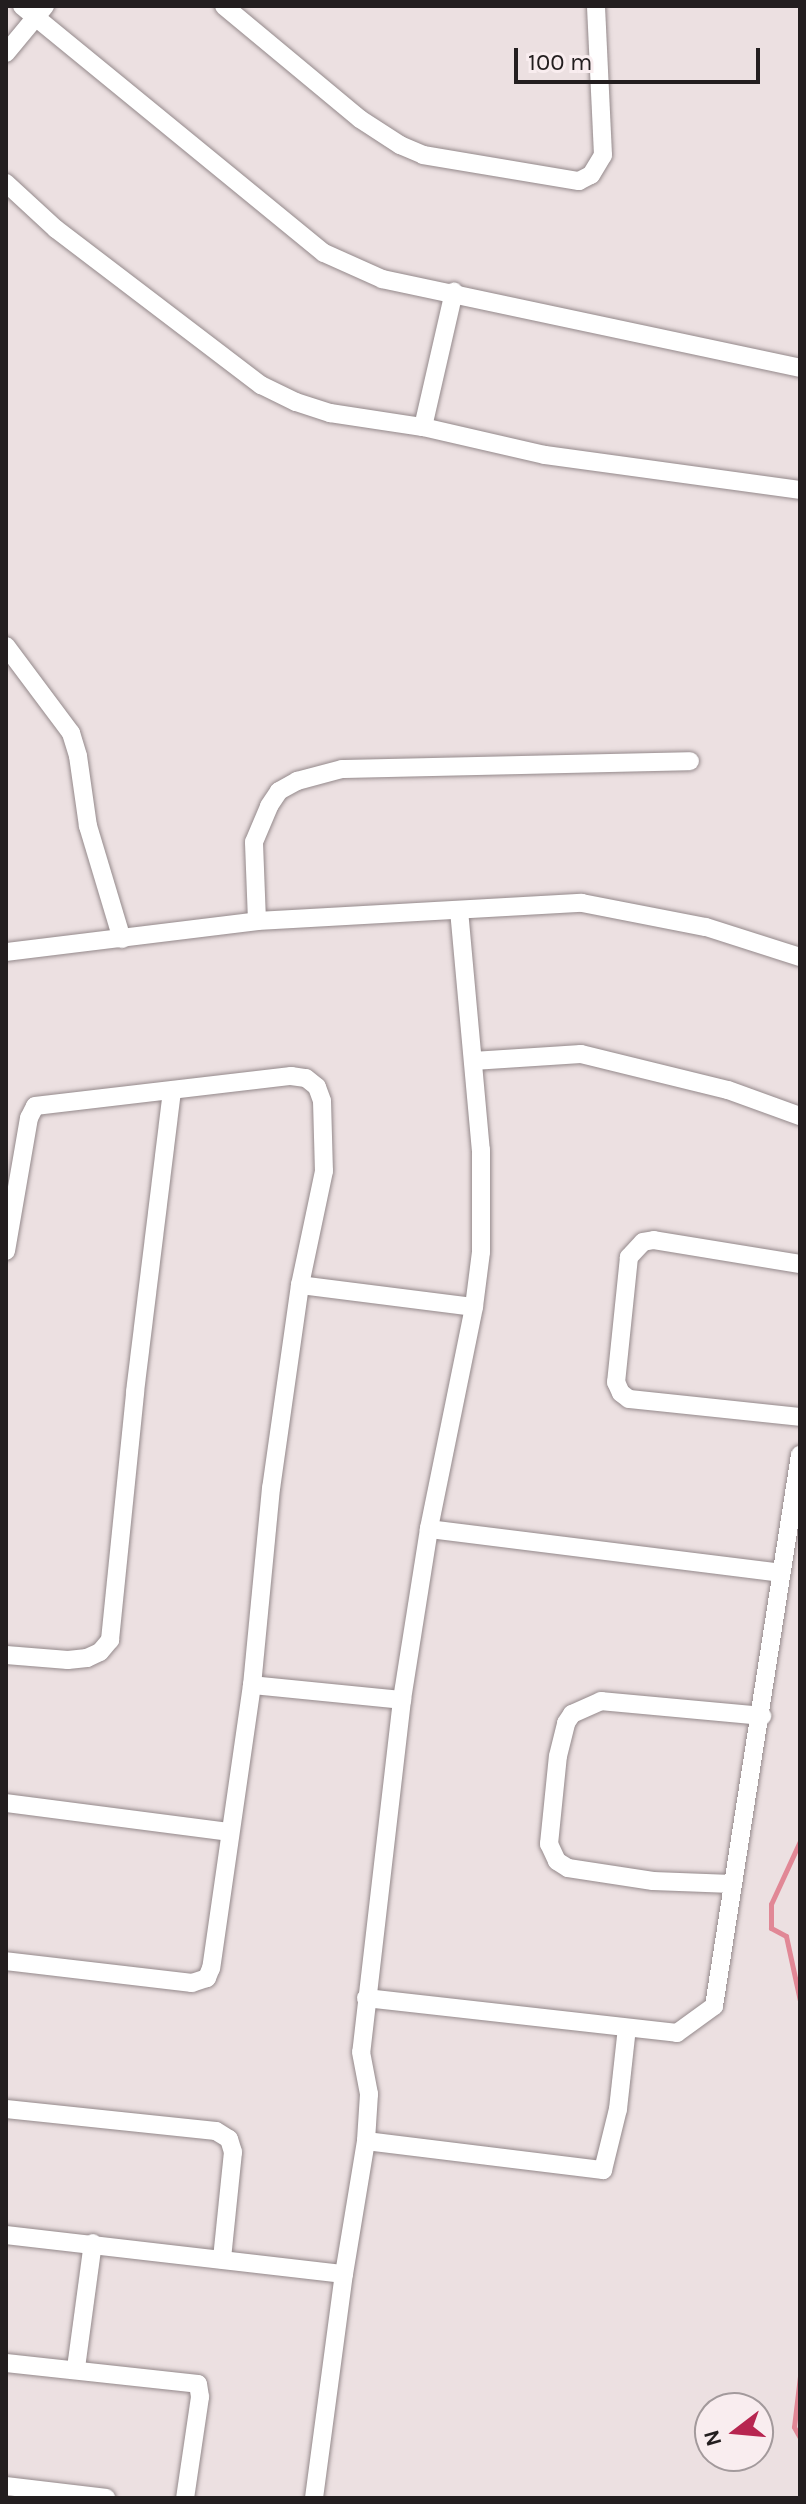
<!DOCTYPE html>
<style>
body{margin:0}
#map{position:relative;width:806px;height:2504px;overflow:hidden;background:#ece0e1;font-family:Karla,sans-serif}
div>[style]{position:absolute}
.stream>*{height:5px;margin:-2.5px;padding:0 2.5px;transform-origin:2.5px;border-radius:2.5px;background:#e18896}
.roads{filter:drop-shadow(0 0 2px #94898b) drop-shadow(0 0 2px #94898b)}
.minor>*{height:18px;margin:-9px;padding:0 9px;transform-origin:9px;border-radius:9px;background:#fff}
span{translate:-50% -50%;white-space:nowrap;text-align:center;line-height:1.15;-webkit-text-stroke:8px #f9edef;paint-order:stroke}
.frame{position:absolute;inset:0;border:8px solid #231e1f;pointer-events:none}
.north{position:absolute;left:694px;top:2392px;width:80px;height:80px;box-sizing:border-box;background:#f9edef;border:2px solid #a39a9c;border-radius:50%;rotate:254deg;font-size:22px;font-weight:700;line-height:32px;text-align:center;color:#231e1f}
.north::after{content:'';display:block;margin:auto;width:28px;height:36px;background:#b72650;clip-path:polygon(50% 0,100% 100%,50% 72%,0 100%)}
.scale{position:absolute;left:514px;top:48px;width:246px;height:36px;box-sizing:border-box;border:4px solid #231e1f;border-top:0;padding-left:10px;font-size:24px;line-height:28px;white-space:nowrap;color:#231e1f;-webkit-text-stroke:6px #f9edef;paint-order:stroke}
</style>
<div id="map">
<div class="stream">
<i style="left:800px;top:1841px;width:69px;rotate:114.7deg"></i>
<i style="left:771px;top:1904px;width:24px;rotate:90deg"></i>
<i style="left:771px;top:1928px;width:17px;rotate:28deg"></i>
<i style="left:786px;top:1936px;width:66px;rotate:77.8deg"></i>
<i style="left:800px;top:2376px;width:51px;rotate:96.7deg"></i>
<i style="left:794px;top:2427px;width:13px;rotate:61deg"></i>
</div>
<div class="roads">
<div class="minor">
<i style="left:22px;top:6px;width:390px;rotate:39.3deg"></i>
<i style="left:324px;top:253px;width:64px;rotate:24.1deg"></i>
<i style="left:382px;top:279px;width:427px;rotate:12deg"></i>
<i style="left:224px;top:6px;width:177px;rotate:39.7deg"></i>
<i style="left:360px;top:119px;width:48px;rotate:33deg"></i>
<i style="left:400px;top:145px;width:25px;rotate:23deg"></i>
<i style="left:423px;top:155px;width:158px;rotate:9.5deg"></i>
<i style="left:579px;top:181px;width:13px;rotate:-27deg"></i>
<i style="left:591px;top:175px;width:23px;rotate:-59deg"></i>
<i style="left:603px;top:155px;width:149px;rotate:-92.7deg"></i>
<i style="left:6px;top:53px;width:61px;rotate:-50.3deg"></i>
<i style="left:6px;top:183px;width:68px;rotate:42.6deg"></i>
<i style="left:56px;top:229px;width:258px;rotate:37.3deg"></i>
<i style="left:261px;top:385px;width:39px;rotate:26deg"></i>
<i style="left:296px;top:402px;width:36px;rotate:18deg"></i>
<i style="left:330px;top:413px;width:94px;rotate:8.6deg"></i>
<i style="left:423px;top:427px;width:125px;rotate:12.9deg"></i>
<i style="left:545px;top:455px;width:257px;rotate:7.8deg"></i>
<i style="left:423px;top:427px;width:139px;rotate:-77.1deg"></i>
<i style="left:6px;top:646px;width:109px;rotate:53.2deg"></i>
<i style="left:71px;top:733px;width:24px;rotate:73deg"></i>
<i style="left:78px;top:756px;width:71px;rotate:81.9deg"></i>
<i style="left:88px;top:826px;width:118px;rotate:73.3deg"></i>
<i style="left:459px;top:910px;width:241px;rotate:84.8deg"></i>
<i style="left:481px;top:1150px;width:102px;rotate:90deg"></i>
<i style="left:481px;top:1252px;width:55px;rotate:97.3deg"></i>
<i style="left:474px;top:1307px;width:227px;rotate:101.5deg"></i>
<i style="left:429px;top:1529px;width:173px;rotate:99deg"></i>
<i style="left:402px;top:1700px;width:354px;rotate:96.6deg"></i>
<i style="left:361px;top:2052px;width:43px;rotate:79.2deg"></i>
<i style="left:369px;top:2094px;width:47px;rotate:93.7deg"></i>
<i style="left:366px;top:2141px;width:239px;rotate:7deg"></i>
<i style="left:603px;top:2170px;width:63px;rotate:-76.2deg"></i>
<i style="left:618px;top:2109px;width:81px;rotate:-83.7deg"></i>
<i style="left:257px;top:921px;width:79px;rotate:-92.2deg"></i>
<i style="left:254px;top:842px;width:39px;rotate:-67deg"></i>
<i style="left:269px;top:806px;width:18px;rotate:-56deg"></i>
<i style="left:279px;top:791px;width:21px;rotate:-29deg"></i>
<i style="left:297px;top:781px;width:47px;rotate:-14.9deg"></i>
<i style="left:342px;top:769px;width:348px;rotate:-1.3deg"></i>
<i style="left:6px;top:952px;width:253px;rotate:-7deg"></i>
<i style="left:257px;top:921px;width:325px;rotate:-3.2deg"></i>
<i style="left:582px;top:903px;width:126px;rotate:11deg"></i>
<i style="left:706px;top:927px;width:99px;rotate:17.7deg"></i>
<i style="left:473px;top:1061px;width:108px;rotate:-3.7deg"></i>
<i style="left:581px;top:1054px;width:151px;rotate:13.8deg"></i>
<i style="left:728px;top:1090px;width:77px;rotate:19.9deg"></i>
<i style="left:6px;top:1251px;width:135px;rotate:-80.2deg"></i>
<i style="left:29px;top:1118px;width:13px;rotate:-63deg"></i>
<i style="left:35px;top:1106px;width:258px;rotate:-6.7deg"></i>
<i style="left:291px;top:1076px;width:15px;rotate:8deg"></i>
<i style="left:306px;top:1078px;width:14px;rotate:39deg"></i>
<i style="left:317px;top:1087px;width:15px;rotate:70deg"></i>
<i style="left:322px;top:1101px;width:70px;rotate:88.4deg"></i>
<i style="left:324px;top:1171px;width:116px;rotate:101.9deg"></i>
<i style="left:300px;top:1285px;width:205px;rotate:98.1deg"></i>
<i style="left:271px;top:1488px;width:198px;rotate:95.5deg"></i>
<i style="left:252px;top:1685px;width:286px;rotate:98.2deg"></i>
<i style="left:211px;top:1968px;width:11px;rotate:112deg"></i>
<i style="left:207px;top:1978px;width:16px;rotate:162deg"></i>
<i style="left:192px;top:1983px;width:187px;rotate:-173.3deg"></i>
<i style="left:800px;top:1264px;width:148px;rotate:-170.7deg"></i>
<i style="left:654px;top:1240px;width:11px;rotate:170deg"></i>
<i style="left:643px;top:1242px;width:21px;rotate:133deg"></i>
<i style="left:629px;top:1257px;width:126px;rotate:95.9deg"></i>
<i style="left:616px;top:1382px;width:12px;rotate:66deg"></i>
<i style="left:621px;top:1393px;width:10px;rotate:37deg"></i>
<i style="left:629px;top:1399px;width:172px;rotate:6deg"></i>
<i style="left:300px;top:1285px;width:175px;rotate:7.2deg"></i>
<i style="left:429px;top:1529px;width:355px;rotate:7.1deg"></i>
<i style="left:6px;top:1655px;width:62px;rotate:4.6deg"></i>
<i style="left:68px;top:1660px;width:19px;rotate:-6deg"></i>
<i style="left:87px;top:1658px;width:14px;rotate:-25deg"></i>
<i style="left:100px;top:1652px;width:16px;rotate:-50deg"></i>
<i style="left:110px;top:1640px;width:249px;rotate:-84.2deg"></i>
<i style="left:135px;top:1392px;width:303px;rotate:-83deg"></i>
<i style="left:252px;top:1685px;width:151px;rotate:5.7deg"></i>
<i style="left:6px;top:1803px;width:225px;rotate:7.4deg"></i>
<i style="left:732px;top:1884px;width:79px;rotate:-177.8deg"></i>
<i style="left:653px;top:1881px;width:86px;rotate:-171.3deg"></i>
<i style="left:568px;top:1868px;width:13px;rotate:-148deg"></i>
<i style="left:557px;top:1861px;width:19px;rotate:-115deg"></i>
<i style="left:549px;top:1844px;width:88px;rotate:-84.2deg"></i>
<i style="left:558px;top:1756px;width:34px;rotate:-76deg"></i>
<i style="left:566px;top:1723px;width:11px;rotate:-56deg"></i>
<i style="left:572px;top:1714px;width:32px;rotate:-24deg"></i>
<i style="left:601px;top:1701px;width:162px;rotate:5.3deg"></i>
<i style="left:366px;top:1998px;width:313px;rotate:6.4deg"></i>
<i style="left:677px;top:2033px;width:46px;rotate:-36.1deg"></i>
<i style="left:714px;top:2006px;width:558px;rotate:-81.13deg"></i>
<i style="left:6px;top:2109px;width:211px;rotate:6deg"></i>
<i style="left:216px;top:2131px;width:15px;rotate:32deg"></i>
<i style="left:229px;top:2139px;width:14px;rotate:73deg"></i>
<i style="left:233px;top:2152px;width:108px;rotate:95.9deg"></i>
<i style="left:6px;top:2235px;width:340px;rotate:6.6deg"></i>
<i style="left:6px;top:2363px;width:193px;rotate:6.2deg"></i>
<i style="left:198px;top:2384px;width:13px;rotate:81deg"></i>
<i style="left:200px;top:2397px;width:102px;rotate:98.4deg"></i>
<i style="left:76px;top:2368px;width:126px;rotate:-82.3deg"></i>
<i style="left:6px;top:2486px;width:101px;rotate:6.8deg"></i>
<i style="left:314px;top:2498px;width:226px;rotate:-82.4deg"></i>
<i style="left:344px;top:2274px;width:135px;rotate:-80.6deg"></i>
</div>
</div>
<div class="frame"></div>
<div class="north">N</div>
<div class="scale">100 m</div>
</div>
